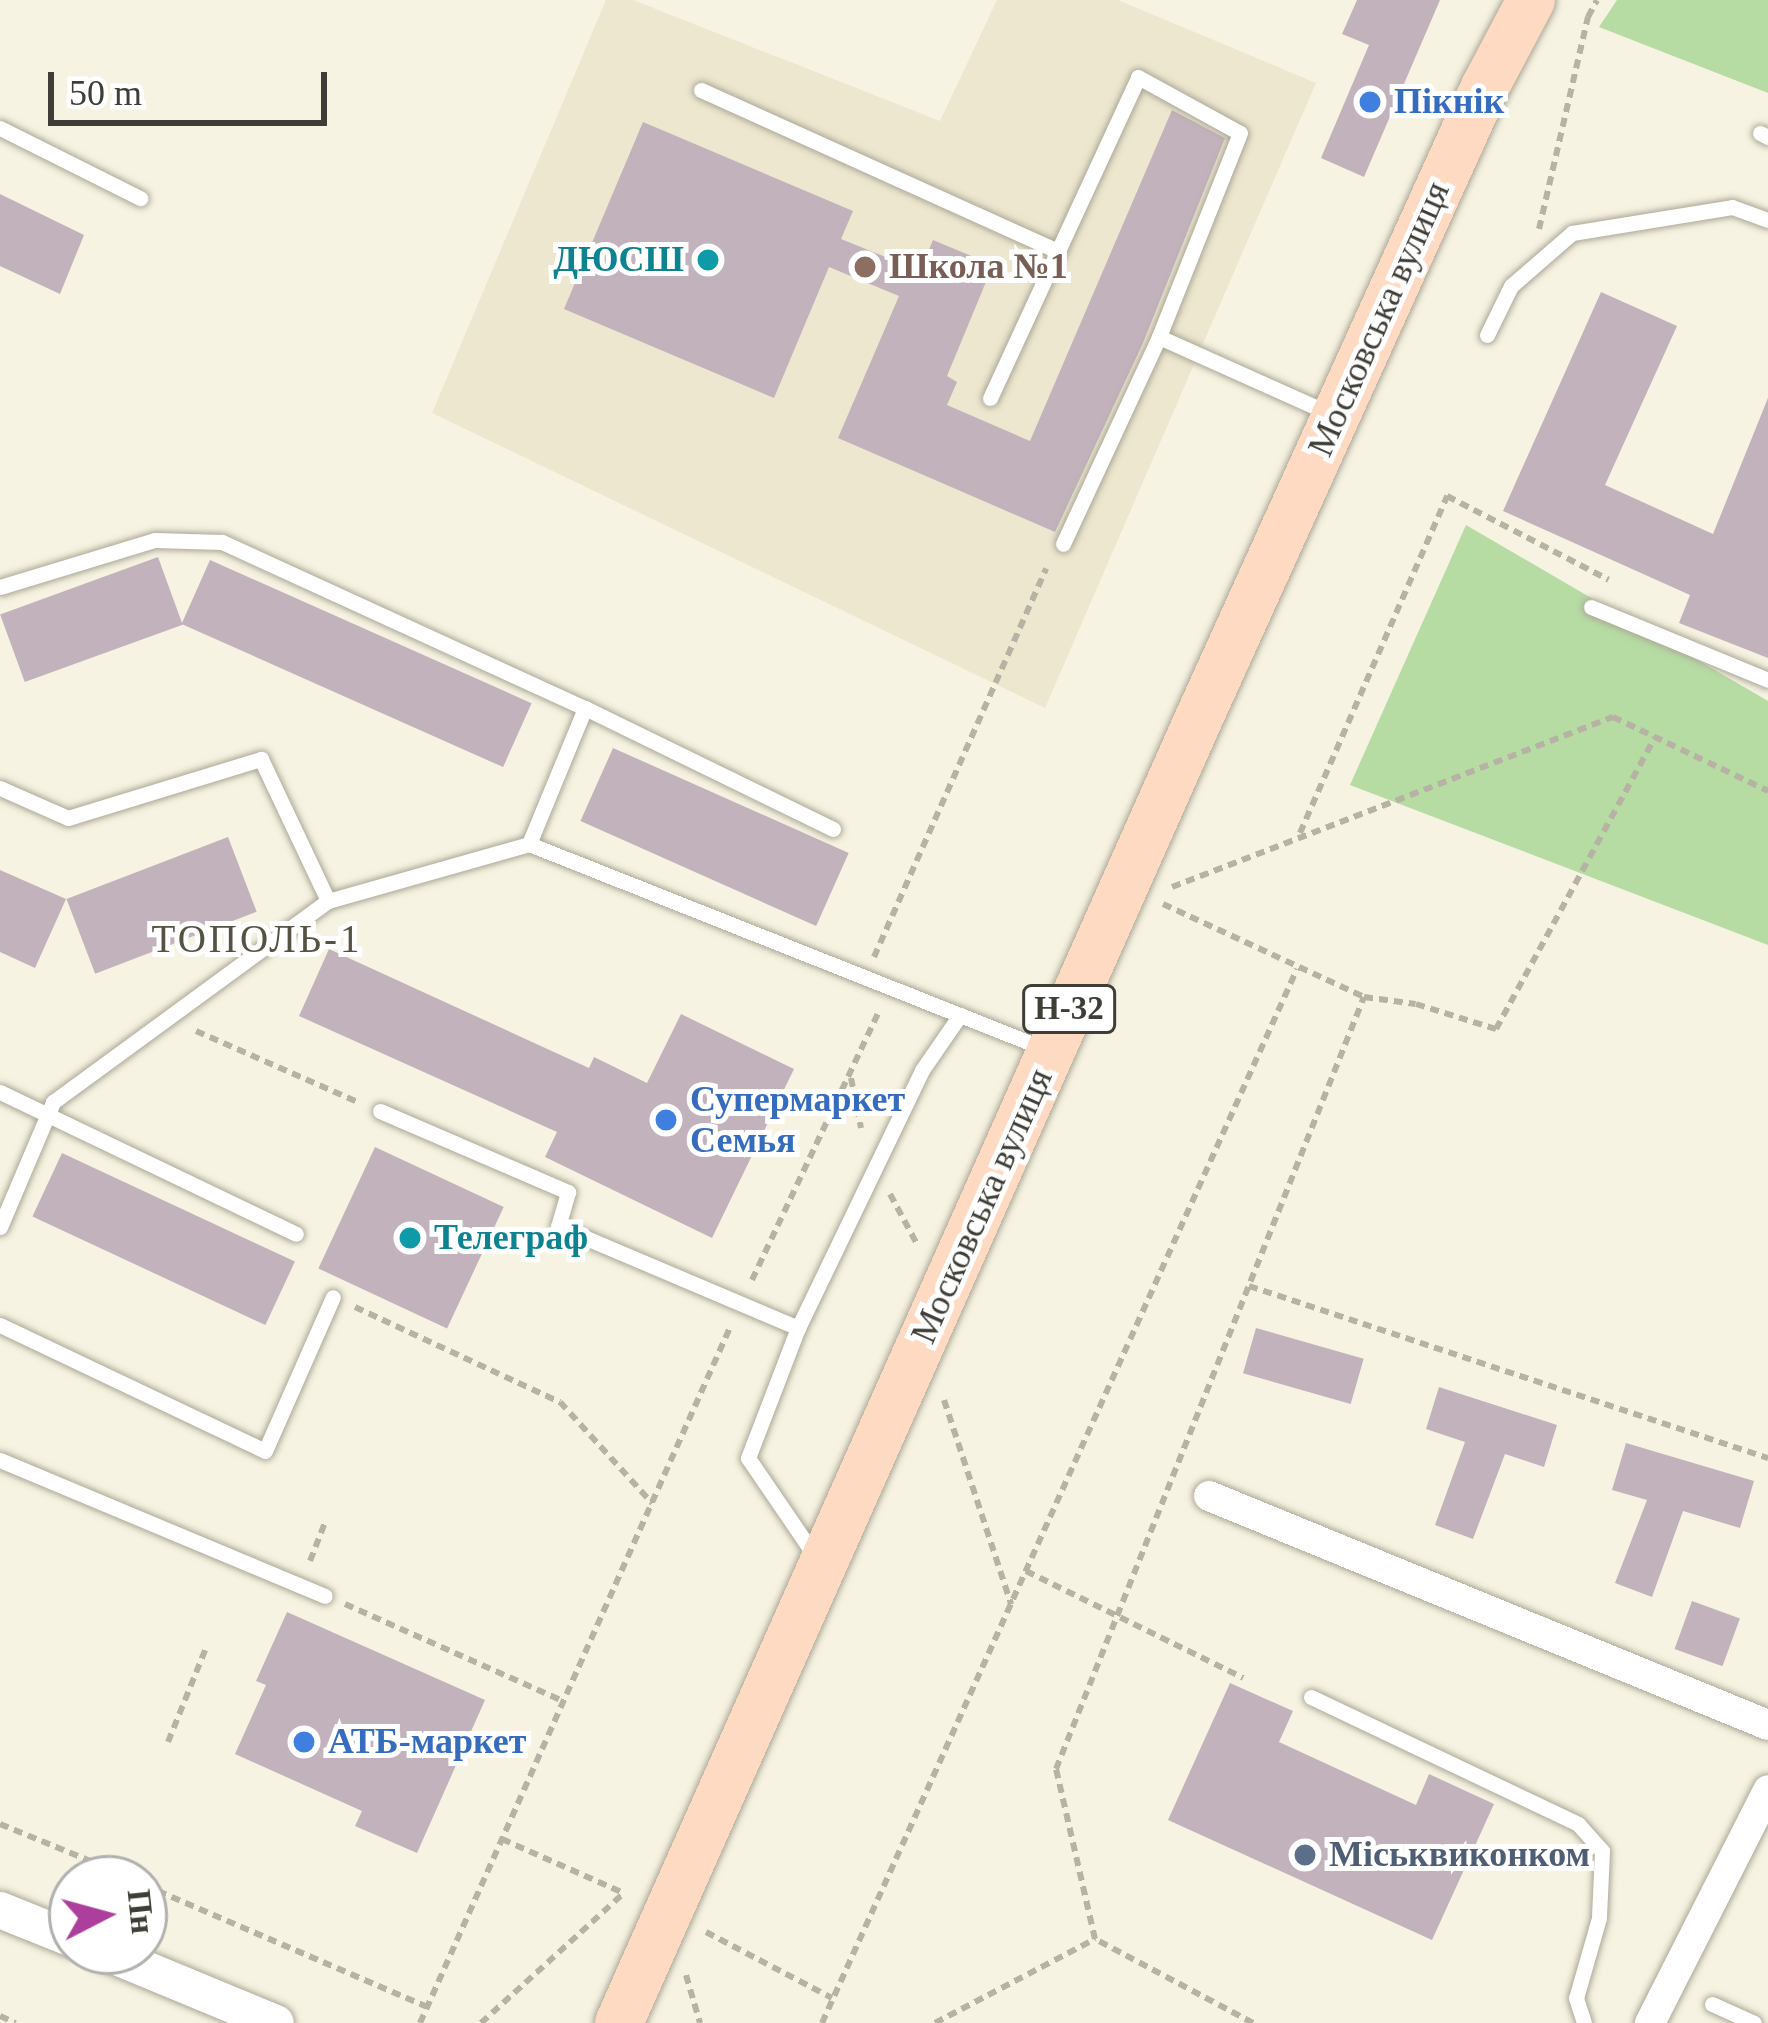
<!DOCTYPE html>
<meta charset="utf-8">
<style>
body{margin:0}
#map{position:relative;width:1768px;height:2023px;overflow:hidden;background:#f7f3e2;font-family:Georgia,serif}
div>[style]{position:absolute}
.built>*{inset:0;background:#ede7cf}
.green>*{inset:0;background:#b6dba3}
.building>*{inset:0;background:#c2b2bc;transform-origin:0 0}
.path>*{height:6px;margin-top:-3px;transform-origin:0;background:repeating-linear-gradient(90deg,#b6b3a5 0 9px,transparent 0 15px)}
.roads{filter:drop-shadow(0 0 3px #aca898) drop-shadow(0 0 3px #aca898)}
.service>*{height:15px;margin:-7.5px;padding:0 7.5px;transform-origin:7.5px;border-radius:7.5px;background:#fff}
.minor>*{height:30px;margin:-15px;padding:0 15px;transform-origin:15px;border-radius:15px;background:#fff}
.tertiary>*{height:36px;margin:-18px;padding:0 18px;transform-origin:18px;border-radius:18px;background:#fff}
.primary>*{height:48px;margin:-24px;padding:0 24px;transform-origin:24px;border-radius:24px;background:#ffdac2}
.dots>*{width:33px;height:33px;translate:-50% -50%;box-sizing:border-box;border:6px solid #fff;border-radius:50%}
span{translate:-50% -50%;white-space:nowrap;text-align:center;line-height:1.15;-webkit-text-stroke:10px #fff;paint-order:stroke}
.shield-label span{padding:3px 9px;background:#fff;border:3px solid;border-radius:9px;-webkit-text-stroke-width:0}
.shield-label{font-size:33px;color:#3e3d36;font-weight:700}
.shop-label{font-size:36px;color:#366cbe;font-weight:700}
.left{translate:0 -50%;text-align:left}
.culture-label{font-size:36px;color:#0d838f;font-weight:700}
.right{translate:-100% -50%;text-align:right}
.education-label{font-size:36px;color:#785e54;font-weight:700}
.street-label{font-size:36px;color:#3e3d36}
.service-label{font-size:36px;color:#4e5e75;font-weight:700}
.neighbourhood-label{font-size:39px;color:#555143;letter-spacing:3px}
.north{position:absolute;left:48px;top:1855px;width:120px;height:120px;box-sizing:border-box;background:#fff;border:3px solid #b2b1af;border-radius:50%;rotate:84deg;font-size:33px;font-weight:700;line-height:48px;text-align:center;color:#3e3d36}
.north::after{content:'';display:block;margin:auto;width:42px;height:54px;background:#ad3f9c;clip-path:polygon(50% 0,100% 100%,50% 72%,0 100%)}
.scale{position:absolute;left:48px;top:72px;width:279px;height:54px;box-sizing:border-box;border:6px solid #3e3d36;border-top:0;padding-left:15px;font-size:36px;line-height:42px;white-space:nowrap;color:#3e3d36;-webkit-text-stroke:9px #fff;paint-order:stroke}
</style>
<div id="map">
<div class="built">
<i style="clip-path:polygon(606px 0,633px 0,940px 121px,997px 0,1118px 0,1316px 83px,1045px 708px,432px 413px)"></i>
</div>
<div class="green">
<i style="clip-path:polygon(1617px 0,1768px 0,1768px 93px,1599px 27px)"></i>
<i style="clip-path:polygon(1466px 525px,1768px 701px,1768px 945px,1350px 785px)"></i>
</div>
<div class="building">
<i style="clip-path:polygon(1357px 0,1440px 0,1364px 177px,1321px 158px,1369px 45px,1342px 34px)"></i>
<i style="clip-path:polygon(1172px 110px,1225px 138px,1143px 343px,1055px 532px,838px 438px,899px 296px,829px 267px,774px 398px,564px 309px,643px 122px,853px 211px,841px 239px,920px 271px,933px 240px,993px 265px,947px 376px,957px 382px,947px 405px,1030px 441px)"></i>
<i style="clip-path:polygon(0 194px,84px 235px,60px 294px,0 266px)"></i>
<i style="clip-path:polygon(1601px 292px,1677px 326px,1605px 485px,1713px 534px,1768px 398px,1768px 658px,1679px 623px,1690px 595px,1503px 511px)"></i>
<i style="left:158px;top:557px;width:72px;height:168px;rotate:70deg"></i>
<i style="left:210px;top:560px;width:352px;height:70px;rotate:24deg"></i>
<i style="left:613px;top:748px;width:258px;height:80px;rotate:24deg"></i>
<i style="left:228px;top:837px;width:80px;height:173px;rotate:69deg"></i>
<i style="clip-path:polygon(0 870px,66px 899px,35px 968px,0 952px)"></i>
<i style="clip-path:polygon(329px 949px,589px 1068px,594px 1057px,647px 1083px,681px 1014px,794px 1069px,712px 1238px,545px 1157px,557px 1132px,299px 1016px)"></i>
<i style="left:375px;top:1147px;width:142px;height:134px;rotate:25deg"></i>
<i style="left:62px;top:1153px;width:257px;height:70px;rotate:25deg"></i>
<i style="left:1256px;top:1328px;width:112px;height:47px;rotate:16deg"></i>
<i style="clip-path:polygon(1439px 1387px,1557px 1425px,1544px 1467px,1505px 1454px,1473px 1539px,1435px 1525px,1465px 1442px,1426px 1429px)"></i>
<i style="clip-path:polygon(1626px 1443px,1754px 1481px,1740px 1528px,1683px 1511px,1652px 1597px,1615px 1583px,1647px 1500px,1612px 1490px)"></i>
<i style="left:1692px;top:1601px;width:51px;height:51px;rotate:20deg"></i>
<i style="clip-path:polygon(287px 1612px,485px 1700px,417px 1853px,355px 1826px,362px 1811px,235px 1754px,266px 1685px,256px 1681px)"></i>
<i style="clip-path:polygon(1230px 1683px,1293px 1711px,1279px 1742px,1416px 1805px,1429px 1774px,1494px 1804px,1432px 1940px,1168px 1820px)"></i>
</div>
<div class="path">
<i style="left:1539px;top:229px;width:218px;rotate:-77deg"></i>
<i style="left:1588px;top:17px;width:19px;rotate:-62deg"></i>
<i style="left:1300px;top:833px;width:368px;rotate:-66.4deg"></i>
<i style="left:1447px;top:496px;width:182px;rotate:27.4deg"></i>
<i style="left:1172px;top:887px;width:473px;rotate:-21.1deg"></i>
<i style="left:1613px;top:717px;width:172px;rotate:25.5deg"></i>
<i style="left:1163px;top:904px;width:221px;rotate:24.8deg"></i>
<i style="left:1364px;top:997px;width:52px;rotate:7.7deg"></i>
<i style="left:1416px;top:1004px;width:84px;rotate:17.4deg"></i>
<i style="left:1496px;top:1029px;width:332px;rotate:-61.4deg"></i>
<i style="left:874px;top:957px;width:425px;rotate:-66.1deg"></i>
<i style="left:196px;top:1031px;width:179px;rotate:23.7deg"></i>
<i style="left:851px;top:1078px;width:51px;rotate:78.7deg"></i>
<i style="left:890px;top:1194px;width:59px;rotate:61.7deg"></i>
<i style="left:752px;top:1280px;width:295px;rotate:-64.7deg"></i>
<i style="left:1249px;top:1286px;width:547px;rotate:18.34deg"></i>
<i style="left:355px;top:1307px;width:226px;rotate:24.9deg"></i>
<i style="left:560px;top:1402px;width:137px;rotate:47.7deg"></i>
<i style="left:944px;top:1400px;width:215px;rotate:71.8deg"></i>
<i style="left:310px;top:1561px;width:44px;rotate:-68.7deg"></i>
<i style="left:1026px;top:1571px;width:242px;rotate:26.2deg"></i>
<i style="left:345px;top:1604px;width:239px;rotate:24deg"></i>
<i style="left:168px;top:1742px;width:101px;rotate:-68deg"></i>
<i style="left:0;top:1824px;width:97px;rotate:22.3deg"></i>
<i style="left:502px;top:1839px;width:133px;rotate:23.9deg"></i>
<i style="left:144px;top:1885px;width:308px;rotate:23.3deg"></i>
<i style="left:706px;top:1932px;width:142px;rotate:27.6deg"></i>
<i style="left:686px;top:1975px;width:50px;rotate:73.7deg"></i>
<i style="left:0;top:2016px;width:17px;rotate:24deg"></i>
<i style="left:420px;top:2023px;width:764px;rotate:-65.98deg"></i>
<i style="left:481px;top:2023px;width:193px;rotate:-42.3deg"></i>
<i style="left:822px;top:2023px;width:1156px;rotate:-65.74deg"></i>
<i style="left:935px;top:2023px;width:181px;rotate:-27.7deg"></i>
<i style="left:1253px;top:2023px;width:179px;rotate:-152deg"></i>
<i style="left:1095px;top:1939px;width:174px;rotate:-102.9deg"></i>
<i style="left:1056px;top:1769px;width:831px;rotate:-68.25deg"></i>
</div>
<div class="roads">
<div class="service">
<i style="left:701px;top:90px;width:392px;rotate:24.3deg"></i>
<i style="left:0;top:128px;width:157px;rotate:26.6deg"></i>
<i style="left:1760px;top:133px;width:9px;rotate:27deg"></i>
<i style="left:1487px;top:335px;width:55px;rotate:-63.9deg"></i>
<i style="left:1511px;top:286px;width:81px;rotate:-41deg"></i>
<i style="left:1572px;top:233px;width:162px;rotate:-9.2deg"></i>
<i style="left:1732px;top:207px;width:38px;rotate:20deg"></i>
<i style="left:1159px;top:337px;width:191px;rotate:24.1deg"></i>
<i style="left:990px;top:398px;width:353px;rotate:-65.2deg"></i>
<i style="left:1138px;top:77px;width:116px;rotate:28.8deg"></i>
<i style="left:1240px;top:133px;width:219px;rotate:111.7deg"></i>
<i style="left:1159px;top:337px;width:228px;rotate:114.9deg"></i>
<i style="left:0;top:587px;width:162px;rotate:-16.9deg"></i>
<i style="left:155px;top:540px;width:67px;rotate:1.7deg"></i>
<i style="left:222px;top:542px;width:399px;rotate:24.6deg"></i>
<i style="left:1591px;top:607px;width:191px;rotate:22.4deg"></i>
<i style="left:0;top:788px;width:74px;rotate:23.8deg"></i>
<i style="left:68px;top:818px;width:202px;rotate:-17deg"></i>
<i style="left:261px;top:759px;width:157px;rotate:64.7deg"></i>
<i style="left:328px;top:901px;width:209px;rotate:-15.8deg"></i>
<i style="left:833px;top:829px;width:276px;rotate:-154deg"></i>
<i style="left:585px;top:708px;width:147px;rotate:112.4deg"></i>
<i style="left:529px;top:844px;width:558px;rotate:21.65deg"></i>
<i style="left:0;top:1092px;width:328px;rotate:25.6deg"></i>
<i style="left:380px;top:1111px;width:205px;rotate:23.3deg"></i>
<i style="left:568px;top:1192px;width:35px;rotate:106deg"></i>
<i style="left:558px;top:1226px;width:261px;rotate:23deg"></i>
<i style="left:0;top:1227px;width:136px;rotate:-67deg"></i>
<i style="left:53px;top:1102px;width:341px;rotate:-36.2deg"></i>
<i style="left:0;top:1325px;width:293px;rotate:25.4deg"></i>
<i style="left:265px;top:1451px;width:168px;rotate:-66.2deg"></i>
<i style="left:0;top:1460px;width:352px;rotate:22.7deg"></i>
<i style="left:817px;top:1559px;width:122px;rotate:-124.3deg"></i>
<i style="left:748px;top:1458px;width:139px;rotate:-69deg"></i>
<i style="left:798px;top:1328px;width:286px;rotate:-64.3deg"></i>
<i style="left:922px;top:1070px;width:67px;rotate:-55.4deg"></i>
<i style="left:1311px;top:1697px;width:296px;rotate:25.4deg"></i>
<i style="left:1578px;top:1824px;width:36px;rotate:48deg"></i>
<i style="left:1602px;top:1851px;width:67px;rotate:92.6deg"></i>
<i style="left:1599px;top:1918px;width:83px;rotate:106deg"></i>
<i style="left:1576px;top:1998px;width:26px;rotate:72deg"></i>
<i style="left:1712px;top:2004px;width:46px;rotate:24.3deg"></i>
</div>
<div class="minor">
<i style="left:1209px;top:1496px;width:604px;rotate:22.28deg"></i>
<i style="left:1650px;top:2023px;width:261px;rotate:-63.1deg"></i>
</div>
<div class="tertiary">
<i style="left:0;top:1910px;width:78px;rotate:21.9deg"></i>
<i style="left:102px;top:1951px;width:188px;rotate:22.5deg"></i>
</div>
<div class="primary">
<i style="left:619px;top:2023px;width:1416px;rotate:-66.04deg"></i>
<i style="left:1194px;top:729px;width:705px;rotate:-65.62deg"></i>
<i style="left:1485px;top:87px;width:98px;rotate:-62.1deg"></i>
</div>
</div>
<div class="dots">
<i style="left:1370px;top:102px;background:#3f7fe0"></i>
<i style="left:708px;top:260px;background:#0f9aa8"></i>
<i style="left:865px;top:267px;background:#8d6e63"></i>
<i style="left:666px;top:1120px;background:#3f7fe0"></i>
<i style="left:410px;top:1238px;background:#0f9aa8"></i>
<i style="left:304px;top:1742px;background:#3f7fe0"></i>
<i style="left:1305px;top:1855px;background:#5c6f8a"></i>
</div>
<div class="shield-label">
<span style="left:1069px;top:1009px">Н-32</span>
</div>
<div class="shop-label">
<span class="left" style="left:1394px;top:102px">Пікнік</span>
<span class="left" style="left:690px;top:1120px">Супермаркет<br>Семья</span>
<span class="left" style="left:328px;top:1742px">АТБ-маркет</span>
</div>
<div class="culture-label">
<span class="right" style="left:684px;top:260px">ДЮСШ</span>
<span class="left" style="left:434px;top:1238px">Телеграф</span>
</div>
<div class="education-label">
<span class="left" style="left:889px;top:267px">Школа №1</span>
</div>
<div class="street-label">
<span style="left:1379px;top:319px;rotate:-66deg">Московська вулиця</span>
<span style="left:982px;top:1206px;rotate:-66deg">Московська вулиця</span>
</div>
<div class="service-label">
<span class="left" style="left:1329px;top:1855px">Міськвиконком</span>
</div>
<div class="neighbourhood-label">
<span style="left:257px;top:939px">ТОПОЛЬ-1</span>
</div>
<div class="north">Пн</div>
<div class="scale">50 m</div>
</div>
